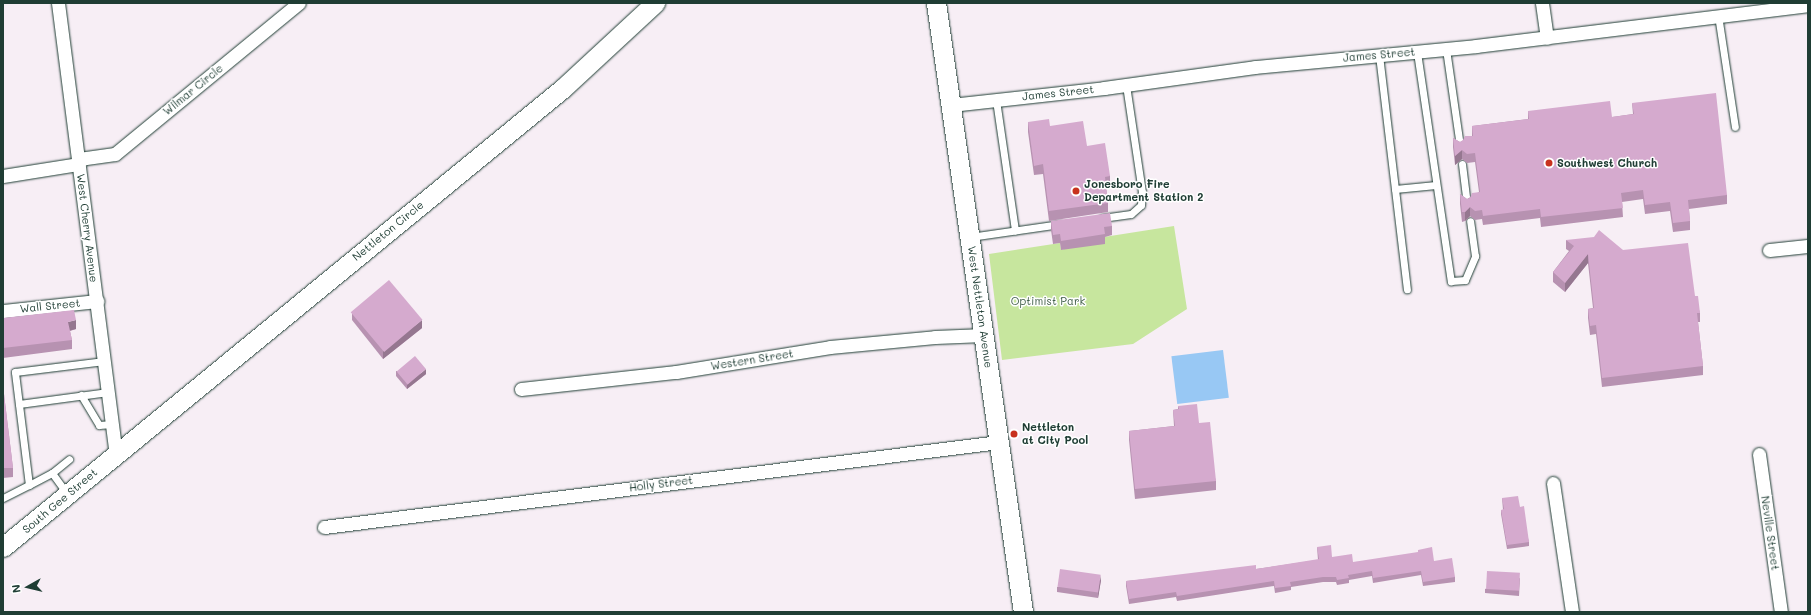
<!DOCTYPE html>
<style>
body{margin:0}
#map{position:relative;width:1811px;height:615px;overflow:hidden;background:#f7eef5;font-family:Mali,sans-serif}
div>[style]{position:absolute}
.green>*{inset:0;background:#c7e69e}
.water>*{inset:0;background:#98c8f4;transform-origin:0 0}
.roads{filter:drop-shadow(0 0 1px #1f3d34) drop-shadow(0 0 1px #1f3d34)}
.lane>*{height:7px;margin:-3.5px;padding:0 3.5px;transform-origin:3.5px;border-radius:3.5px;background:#fff}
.street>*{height:13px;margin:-6.5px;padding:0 6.5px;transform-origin:6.5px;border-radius:6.5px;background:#fff}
.secondary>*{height:19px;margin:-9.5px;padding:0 9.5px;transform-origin:9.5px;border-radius:9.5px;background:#fff}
.wall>*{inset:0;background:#b792b1}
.shaded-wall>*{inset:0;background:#957790}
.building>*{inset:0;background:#d5aace;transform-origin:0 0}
.dots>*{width:11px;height:11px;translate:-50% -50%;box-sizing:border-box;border:2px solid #fff;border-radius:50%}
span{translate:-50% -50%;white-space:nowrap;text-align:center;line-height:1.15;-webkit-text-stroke:3px #fff;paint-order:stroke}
.street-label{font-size:11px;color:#1f3d34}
.poi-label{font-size:11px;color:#1f3d34;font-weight:700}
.left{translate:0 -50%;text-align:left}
.park-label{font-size:11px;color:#415f49}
.frame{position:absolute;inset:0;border:4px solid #1f3d34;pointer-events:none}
.north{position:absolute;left:8px;top:567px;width:40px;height:40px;-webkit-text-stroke:3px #fff;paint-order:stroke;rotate:262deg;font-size:11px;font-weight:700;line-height:16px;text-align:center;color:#1f3d34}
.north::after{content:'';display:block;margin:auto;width:14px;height:18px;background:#1f3d34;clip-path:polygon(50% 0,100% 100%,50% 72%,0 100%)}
</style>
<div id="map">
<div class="green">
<i style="clip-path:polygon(1174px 226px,1187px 309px,1133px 344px,1002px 360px,989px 254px,1060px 243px,1061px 250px,1104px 237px)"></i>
</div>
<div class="water">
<i style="left:1223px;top:350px;width:48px;height:52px;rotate:83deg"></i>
</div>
<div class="roads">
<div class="lane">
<i style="left:1718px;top:15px;width:113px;rotate:81.4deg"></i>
<i style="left:1446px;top:49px;width:98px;rotate:81.8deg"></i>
<i style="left:1417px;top:52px;width:232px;rotate:81.6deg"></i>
<i style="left:1451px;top:281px;width:14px;rotate:-4deg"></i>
<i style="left:1465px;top:280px;width:26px;rotate:-67deg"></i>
<i style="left:1475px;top:256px;width:35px;rotate:-98deg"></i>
<i style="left:1379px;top:55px;width:236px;rotate:83.2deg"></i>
<i style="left:996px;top:100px;width:132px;rotate:81.7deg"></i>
<i style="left:1462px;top:164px;width:39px;rotate:83deg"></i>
<i style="left:1395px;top:189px;width:41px;rotate:-5.6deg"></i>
<i style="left:1102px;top:218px;width:29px;rotate:-8deg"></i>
<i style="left:1131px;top:214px;width:13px;rotate:-42deg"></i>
<i style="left:1141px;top:205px;width:13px;rotate:-86deg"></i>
<i style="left:1142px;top:192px;width:108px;rotate:-98.5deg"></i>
<i style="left:970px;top:237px;width:91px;rotate:-8.2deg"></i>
<i style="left:81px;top:395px;width:35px;rotate:59deg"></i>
<i style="left:99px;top:425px;width:13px;rotate:-4deg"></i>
<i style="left:19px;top:404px;width:90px;rotate:-7.7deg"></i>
<i style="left:52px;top:473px;width:22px;rotate:-39deg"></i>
<i style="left:29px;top:485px;width:26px;rotate:-28deg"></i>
<i style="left:52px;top:473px;width:26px;rotate:54deg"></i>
<i style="left:3px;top:498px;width:29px;rotate:-27deg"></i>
<i style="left:29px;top:485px;width:114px;rotate:-97.1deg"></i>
<i style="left:15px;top:372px;width:90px;rotate:-7deg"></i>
</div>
<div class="street">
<i style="left:58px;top:3px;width:455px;rotate:82.7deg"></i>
<i style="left:1542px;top:3px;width:35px;rotate:82deg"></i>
<i style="left:951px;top:105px;width:154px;rotate:-6.3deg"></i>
<i style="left:1104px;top:88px;width:152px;rotate:-7.9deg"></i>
<i style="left:1255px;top:67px;width:222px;rotate:-5.4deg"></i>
<i style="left:1476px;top:46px;width:335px;rotate:-7deg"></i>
<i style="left:79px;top:159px;width:36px;rotate:-8deg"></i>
<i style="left:115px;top:154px;width:238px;rotate:-39.4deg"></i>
<i style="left:3px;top:176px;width:77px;rotate:-9deg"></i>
<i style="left:1769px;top:250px;width:39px;rotate:-6deg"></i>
<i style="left:3px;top:311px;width:95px;rotate:-6.1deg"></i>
<i style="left:521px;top:389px;width:156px;rotate:-6.3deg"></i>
<i style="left:676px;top:372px;width:156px;rotate:-9.2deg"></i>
<i style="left:830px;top:347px;width:105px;rotate:-5.4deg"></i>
<i style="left:935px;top:337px;width:49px;rotate:-2.3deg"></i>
<i style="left:1759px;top:454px;width:160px;rotate:82.1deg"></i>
<i style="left:1553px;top:483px;width:130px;rotate:81.6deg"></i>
<i style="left:324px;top:527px;width:680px;rotate:-7.18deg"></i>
</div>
<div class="secondary">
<i style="left:936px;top:3px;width:615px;rotate:81.87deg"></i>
<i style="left:3px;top:547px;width:723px;rotate:-39.33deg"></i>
<i style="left:562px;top:89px;width:127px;rotate:-42.8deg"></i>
</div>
</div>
<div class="wall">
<i style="clip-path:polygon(1632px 103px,1727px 195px,1727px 204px,1689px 209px,1690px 221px,1690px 230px,1673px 232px,1670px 211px,1645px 214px,1643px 199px,1622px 202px,1623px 217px,1541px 227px,1540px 218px,1483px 225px,1482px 219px,1475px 220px,1470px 216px,1465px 221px,1462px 222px,1460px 204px,1460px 194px,1467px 199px,1479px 192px,1475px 162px,1467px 163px,1462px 159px,1455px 165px,1453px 147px,1453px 138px,1460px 142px,1472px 136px,1472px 126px,1528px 119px,1528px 111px,1612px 117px,1633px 114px)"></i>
<i style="clip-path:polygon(1028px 122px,1050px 126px,1087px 146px,1110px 176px,1110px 186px,1106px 186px,1108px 203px,1108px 212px,1049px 221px,1043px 174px,1034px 175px,1028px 132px)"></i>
<i style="clip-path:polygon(1051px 221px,1112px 226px,1112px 235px,1105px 237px,1105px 244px,1061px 250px,1060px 243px,1053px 244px,1051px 230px)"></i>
<i style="clip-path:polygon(1566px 240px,1623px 250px,1695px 296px,1700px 313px,1700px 322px,1698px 322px,1703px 366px,1703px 375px,1602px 387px,1596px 334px,1590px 335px,1588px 318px,1588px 309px,1593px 308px,1588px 263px,1565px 292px,1553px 282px,1553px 272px,1569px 251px,1566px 249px)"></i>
<i style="clip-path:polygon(352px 313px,422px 328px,383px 359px,352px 320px)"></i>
<i style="clip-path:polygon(3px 318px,76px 329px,70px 331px,72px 340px,72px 349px,3px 358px)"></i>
<i style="clip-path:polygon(396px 371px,426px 374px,407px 389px,396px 376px)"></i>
<i style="clip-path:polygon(3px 386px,13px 468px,13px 477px,3px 478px)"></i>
<i style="clip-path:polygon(1178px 406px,1199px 423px,1216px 481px,1216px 490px,1135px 499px,1129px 440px,1129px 431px,1174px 426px,1173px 410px,1178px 409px)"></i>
<i style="clip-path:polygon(1502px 498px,1520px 507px,1529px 542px,1529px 546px,1507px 549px,1501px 514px,1501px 510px,1503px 510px)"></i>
<i style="clip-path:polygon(1317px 547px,1332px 557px,1353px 562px,1434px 561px,1455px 577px,1455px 582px,1423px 586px,1421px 575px,1373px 583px,1372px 576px,1349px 580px,1349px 583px,1337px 585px,1336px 582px,1323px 582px,1291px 587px,1291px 590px,1275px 593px,1274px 586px,1177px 601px,1176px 597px,1129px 604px,1126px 586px,1126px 581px,1256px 569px,1318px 560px)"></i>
<i style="clip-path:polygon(1520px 578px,1519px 596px,1485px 593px,1485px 589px)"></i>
<i style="clip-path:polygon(1101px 580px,1098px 598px,1057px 592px,1057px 587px)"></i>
</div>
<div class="shaded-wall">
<i style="clip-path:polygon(1462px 150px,1462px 159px,1455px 165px,1455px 156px)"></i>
<i style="clip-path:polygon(1470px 207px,1470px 216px,1465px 221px,1465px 212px)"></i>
<i style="clip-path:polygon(1588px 254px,1588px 263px,1565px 292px,1565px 283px)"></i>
<i style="clip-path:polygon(76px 320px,76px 329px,68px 331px,68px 322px)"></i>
<i style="clip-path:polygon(422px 320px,422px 328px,383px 359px,383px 351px)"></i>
<i style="clip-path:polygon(426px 369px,426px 374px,407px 389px,407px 385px)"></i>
<i style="clip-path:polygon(1101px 575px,1101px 580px,1098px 598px,1098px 593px)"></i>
</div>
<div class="building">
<i style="clip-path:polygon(1716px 93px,1727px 195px,1688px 200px,1690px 221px,1673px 223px,1670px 202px,1645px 205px,1643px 190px,1621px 193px,1623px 208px,1541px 217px,1540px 209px,1483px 216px,1482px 210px,1475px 211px,1470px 207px,1465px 212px,1462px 212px,1460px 194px,1467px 199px,1470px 198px,1472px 193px,1480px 192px,1475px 153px,1467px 154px,1462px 150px,1455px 156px,1453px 138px,1460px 142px,1463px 140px,1465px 136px,1473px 136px,1472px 126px,1529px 119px,1528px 111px,1610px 101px,1612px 117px,1634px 114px,1632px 103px)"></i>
<i style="clip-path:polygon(1049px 119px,1050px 126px,1083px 121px,1087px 146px,1105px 143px,1110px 176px,1105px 177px,1108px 203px,1049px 211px,1043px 164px,1034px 166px,1028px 122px)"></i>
<i style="clip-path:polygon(1110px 213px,1112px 226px,1104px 227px,1105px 234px,1061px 241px,1060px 234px,1053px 235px,1051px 221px)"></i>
<i style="clip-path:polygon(1599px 230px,1623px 250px,1688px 243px,1695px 296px,1698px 296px,1700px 313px,1697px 313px,1703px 366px,1602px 378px,1596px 325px,1590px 326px,1588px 309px,1594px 308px,1588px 254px,1565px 283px,1553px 272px,1574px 246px,1566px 240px,1594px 237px)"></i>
<i style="left:389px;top:280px;width:52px;height:50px;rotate:50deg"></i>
<i style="clip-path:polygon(74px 310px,76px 320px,68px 322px,72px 340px,3px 348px,3px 318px)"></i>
<i style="left:415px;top:356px;width:17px;height:24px;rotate:50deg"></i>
<i style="clip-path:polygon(3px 386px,13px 468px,3px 468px)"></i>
<i style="clip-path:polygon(1197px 404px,1199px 423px,1210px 422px,1216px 481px,1135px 489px,1129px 431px,1175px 426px,1173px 410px,1179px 409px,1178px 406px)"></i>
<i style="clip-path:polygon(1518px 496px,1520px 507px,1524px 506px,1529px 542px,1507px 545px,1501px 510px,1504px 509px,1502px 498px)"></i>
<i style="clip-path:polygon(1331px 545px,1332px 557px,1352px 554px,1353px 562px,1418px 552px,1418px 550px,1432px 547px,1434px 561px,1452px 558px,1455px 577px,1423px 582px,1421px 571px,1373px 578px,1372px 571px,1348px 575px,1349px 578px,1337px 580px,1336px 577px,1323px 577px,1290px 582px,1291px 586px,1275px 588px,1274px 581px,1177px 596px,1176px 592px,1129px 599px,1126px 581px,1256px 565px,1256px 569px,1319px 559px,1317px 547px)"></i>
<i style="left:1060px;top:569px;width:41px;height:18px;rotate:8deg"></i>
<i style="left:1487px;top:571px;width:33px;height:18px;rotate:3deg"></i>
</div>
<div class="dots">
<i style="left:1549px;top:163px;background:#c8321e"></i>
<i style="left:1076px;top:191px;background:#c8321e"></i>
<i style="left:1014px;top:434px;background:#c8321e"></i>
</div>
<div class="street-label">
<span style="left:1379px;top:55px;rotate:-5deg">James Street</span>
<span style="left:193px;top:90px;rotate:-39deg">Wilmar Circle</span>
<span style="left:1058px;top:93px;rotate:-6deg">James Street</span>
<span style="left:87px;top:228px;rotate:83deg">West Cherry Avenue</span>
<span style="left:388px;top:231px;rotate:-39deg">Nettleton Circle</span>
<span style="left:50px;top:306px;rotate:-6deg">Wall Street</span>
<span style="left:980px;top:307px;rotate:82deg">West Nettleton Avenue</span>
<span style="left:752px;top:360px;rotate:-9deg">Western Street</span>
<span style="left:661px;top:484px;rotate:-7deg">Holly Street</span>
<span style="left:60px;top:501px;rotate:-40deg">South Gee Street</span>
<span style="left:1770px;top:533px;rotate:82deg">Neville Street</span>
</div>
<div class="poi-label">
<span class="left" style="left:1557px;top:163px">Southwest Church</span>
<span class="left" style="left:1084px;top:191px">Jonesboro Fire<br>Department Station 2</span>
<span class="left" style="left:1022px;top:434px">Nettleton<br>at City Pool</span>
</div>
<div class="park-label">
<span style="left:1048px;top:301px">Optimist Park</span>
</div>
<div class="frame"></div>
<div class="north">N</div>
</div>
